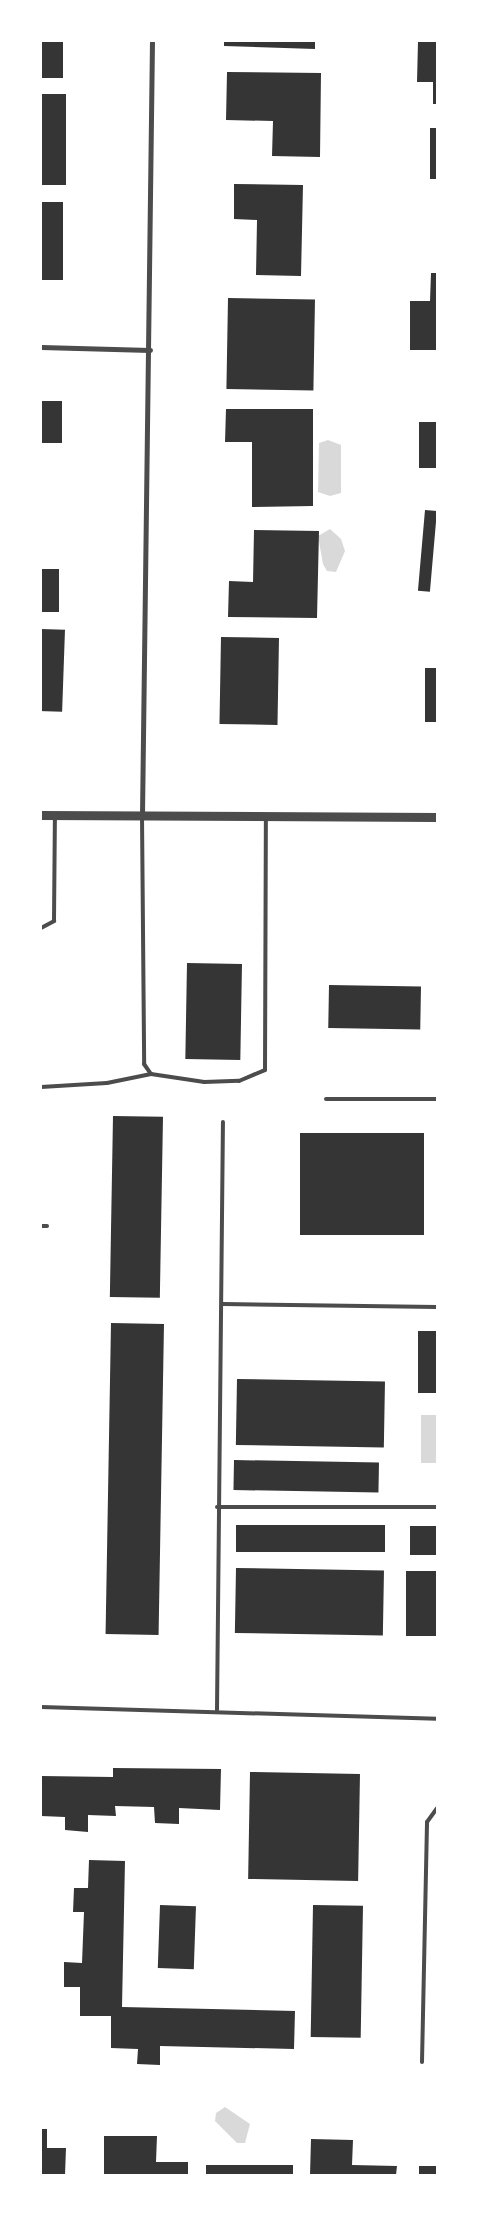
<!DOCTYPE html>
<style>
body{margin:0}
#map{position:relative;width:478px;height:2216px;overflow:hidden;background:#fff;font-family:Karla,sans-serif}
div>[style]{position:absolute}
.water>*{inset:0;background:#d9d9d9;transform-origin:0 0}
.building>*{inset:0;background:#353535;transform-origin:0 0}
.service>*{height:4px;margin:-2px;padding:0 2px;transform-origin:2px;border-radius:2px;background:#4c4c4c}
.minor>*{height:5px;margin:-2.5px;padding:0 2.5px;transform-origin:2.5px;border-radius:2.5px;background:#4c4c4c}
.tertiary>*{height:9px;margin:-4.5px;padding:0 4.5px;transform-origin:4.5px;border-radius:4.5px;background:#4c4c4c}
span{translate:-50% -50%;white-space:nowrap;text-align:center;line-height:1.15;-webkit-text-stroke:5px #fff;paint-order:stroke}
.frame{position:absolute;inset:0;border:42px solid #fff;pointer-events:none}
</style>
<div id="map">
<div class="water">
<i style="clip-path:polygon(328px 440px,341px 445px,341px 493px,330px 496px,318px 492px,319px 443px)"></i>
<i style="clip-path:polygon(330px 529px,341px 539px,345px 551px,336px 572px,327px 571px,323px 564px,318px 536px)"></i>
<i style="left:421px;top:1415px;width:16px;height:48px"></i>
<i style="clip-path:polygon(225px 2107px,250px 2124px,245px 2143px,237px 2143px,215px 2121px,216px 2113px)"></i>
</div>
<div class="building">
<i style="left:41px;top:41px;width:22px;height:37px"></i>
<i style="clip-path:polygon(224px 41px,315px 41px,315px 49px,224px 46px)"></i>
<i style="clip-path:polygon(418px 41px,437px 41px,437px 104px,433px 104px,433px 82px,417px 82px)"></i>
<i style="clip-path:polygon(227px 72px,321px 73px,320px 157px,272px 156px,273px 121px,226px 120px)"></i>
<i style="left:41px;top:94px;width:25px;height:91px"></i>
<i style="left:430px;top:128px;width:7px;height:51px"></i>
<i style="clip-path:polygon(234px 184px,303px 185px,301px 276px,256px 275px,257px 220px,234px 219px)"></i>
<i style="left:41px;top:202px;width:22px;height:78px"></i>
<i style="clip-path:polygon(431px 273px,437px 273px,437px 350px,410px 350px,410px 301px,430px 301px)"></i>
<i style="left:228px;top:298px;width:87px;height:91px;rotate:1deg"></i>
<i style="left:41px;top:401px;width:21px;height:42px"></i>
<i style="clip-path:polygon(226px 409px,313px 409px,313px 506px,252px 507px,252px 442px,225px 442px)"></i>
<i style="left:419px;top:422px;width:18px;height:46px"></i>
<i style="left:425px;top:510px;width:12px;height:81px;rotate:5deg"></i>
<i style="clip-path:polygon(254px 530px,319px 531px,317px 618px,228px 617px,229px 581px,253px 582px)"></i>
<i style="left:41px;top:569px;width:18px;height:43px"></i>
<i style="left:41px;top:629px;width:24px;height:82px;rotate:2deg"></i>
<i style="left:221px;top:637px;width:58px;height:87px;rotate:1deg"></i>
<i style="left:425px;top:668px;width:12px;height:54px"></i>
<i style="left:187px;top:963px;width:55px;height:96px;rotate:1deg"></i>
<i style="left:329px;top:985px;width:92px;height:43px;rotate:1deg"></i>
<i style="left:113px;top:1116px;width:50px;height:181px;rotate:1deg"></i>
<i style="left:300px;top:1133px;width:124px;height:102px"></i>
<i style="left:111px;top:1323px;width:53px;height:311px;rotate:1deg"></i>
<i style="left:418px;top:1331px;width:19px;height:62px"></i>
<i style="left:237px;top:1379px;width:148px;height:66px;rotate:1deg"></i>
<i style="left:234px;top:1460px;width:145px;height:30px;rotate:1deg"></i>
<i style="left:236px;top:1525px;width:149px;height:27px"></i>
<i style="left:410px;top:1526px;width:27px;height:29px"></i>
<i style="left:236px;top:1568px;width:148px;height:65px;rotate:1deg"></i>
<i style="left:406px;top:1571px;width:31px;height:65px"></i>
<i style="clip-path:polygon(113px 1768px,221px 1769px,220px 1810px,179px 1808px,179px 1824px,155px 1823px,154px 1807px,115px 1806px,116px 1816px,88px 1815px,88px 1832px,65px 1830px,65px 1817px,41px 1816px,41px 1776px,113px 1777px)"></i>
<i style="left:250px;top:1772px;width:110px;height:107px;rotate:1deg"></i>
<i style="clip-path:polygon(89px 1860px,125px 1861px,122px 2007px,295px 2011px,294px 2049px,160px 2046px,160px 2065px,137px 2064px,138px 2049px,111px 2048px,111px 2016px,80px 2016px,80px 1987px,64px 1987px,64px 1962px,82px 1963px,84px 1912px,73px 1912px,74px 1888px,88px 1888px)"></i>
<i style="left:160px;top:1905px;width:36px;height:63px;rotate:2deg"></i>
<i style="left:313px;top:1905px;width:50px;height:132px;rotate:1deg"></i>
<i style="clip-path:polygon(41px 2129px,47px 2129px,47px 2148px,66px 2148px,65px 2175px,41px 2175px)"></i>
<i style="clip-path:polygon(104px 2136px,157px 2136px,156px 2162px,188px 2162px,188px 2175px,104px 2175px)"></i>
<i style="clip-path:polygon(311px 2139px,353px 2140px,352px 2165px,397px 2166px,396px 2175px,310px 2175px)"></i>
<i style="left:206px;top:2165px;width:87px;height:10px"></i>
<i style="left:419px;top:2166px;width:18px;height:9px"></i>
</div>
<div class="service">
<i style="left:142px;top:816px;width:248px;rotate:89.5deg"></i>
<i style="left:144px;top:1064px;width:12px;rotate:55deg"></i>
<i style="left:151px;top:1074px;width:54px;rotate:8.6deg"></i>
<i style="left:204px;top:1082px;width:35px;rotate:-2deg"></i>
<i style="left:239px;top:1081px;width:28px;rotate:-23deg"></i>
<i style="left:265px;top:1070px;width:254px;rotate:-89.8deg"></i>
<i style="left:41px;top:928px;width:15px;rotate:-28deg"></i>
<i style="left:54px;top:921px;width:106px;rotate:-89.5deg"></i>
<i style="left:41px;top:1087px;width:66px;rotate:-3.5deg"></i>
<i style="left:107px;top:1083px;width:45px;rotate:-11.6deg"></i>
<i style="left:326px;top:1099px;width:111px"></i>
<i style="left:41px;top:1226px;width:6px"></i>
<i style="left:223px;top:1304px;width:214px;rotate:0.8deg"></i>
<i style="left:217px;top:1507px;width:220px"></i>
<i style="left:41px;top:1707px;width:396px;rotate:1.7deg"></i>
<i style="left:217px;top:1710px;width:588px;rotate:-89.42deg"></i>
<i style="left:422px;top:2062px;width:240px;rotate:-88.8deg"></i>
<i style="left:427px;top:1822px;width:17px;rotate:-54deg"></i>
</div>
<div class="minor">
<i style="left:41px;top:347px;width:109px;rotate:1.6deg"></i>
<i style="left:142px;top:815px;width:774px;rotate:-89.26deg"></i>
</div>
<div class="tertiary">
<i style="left:41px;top:815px;width:396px;rotate:0.3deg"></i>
</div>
<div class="frame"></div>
</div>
